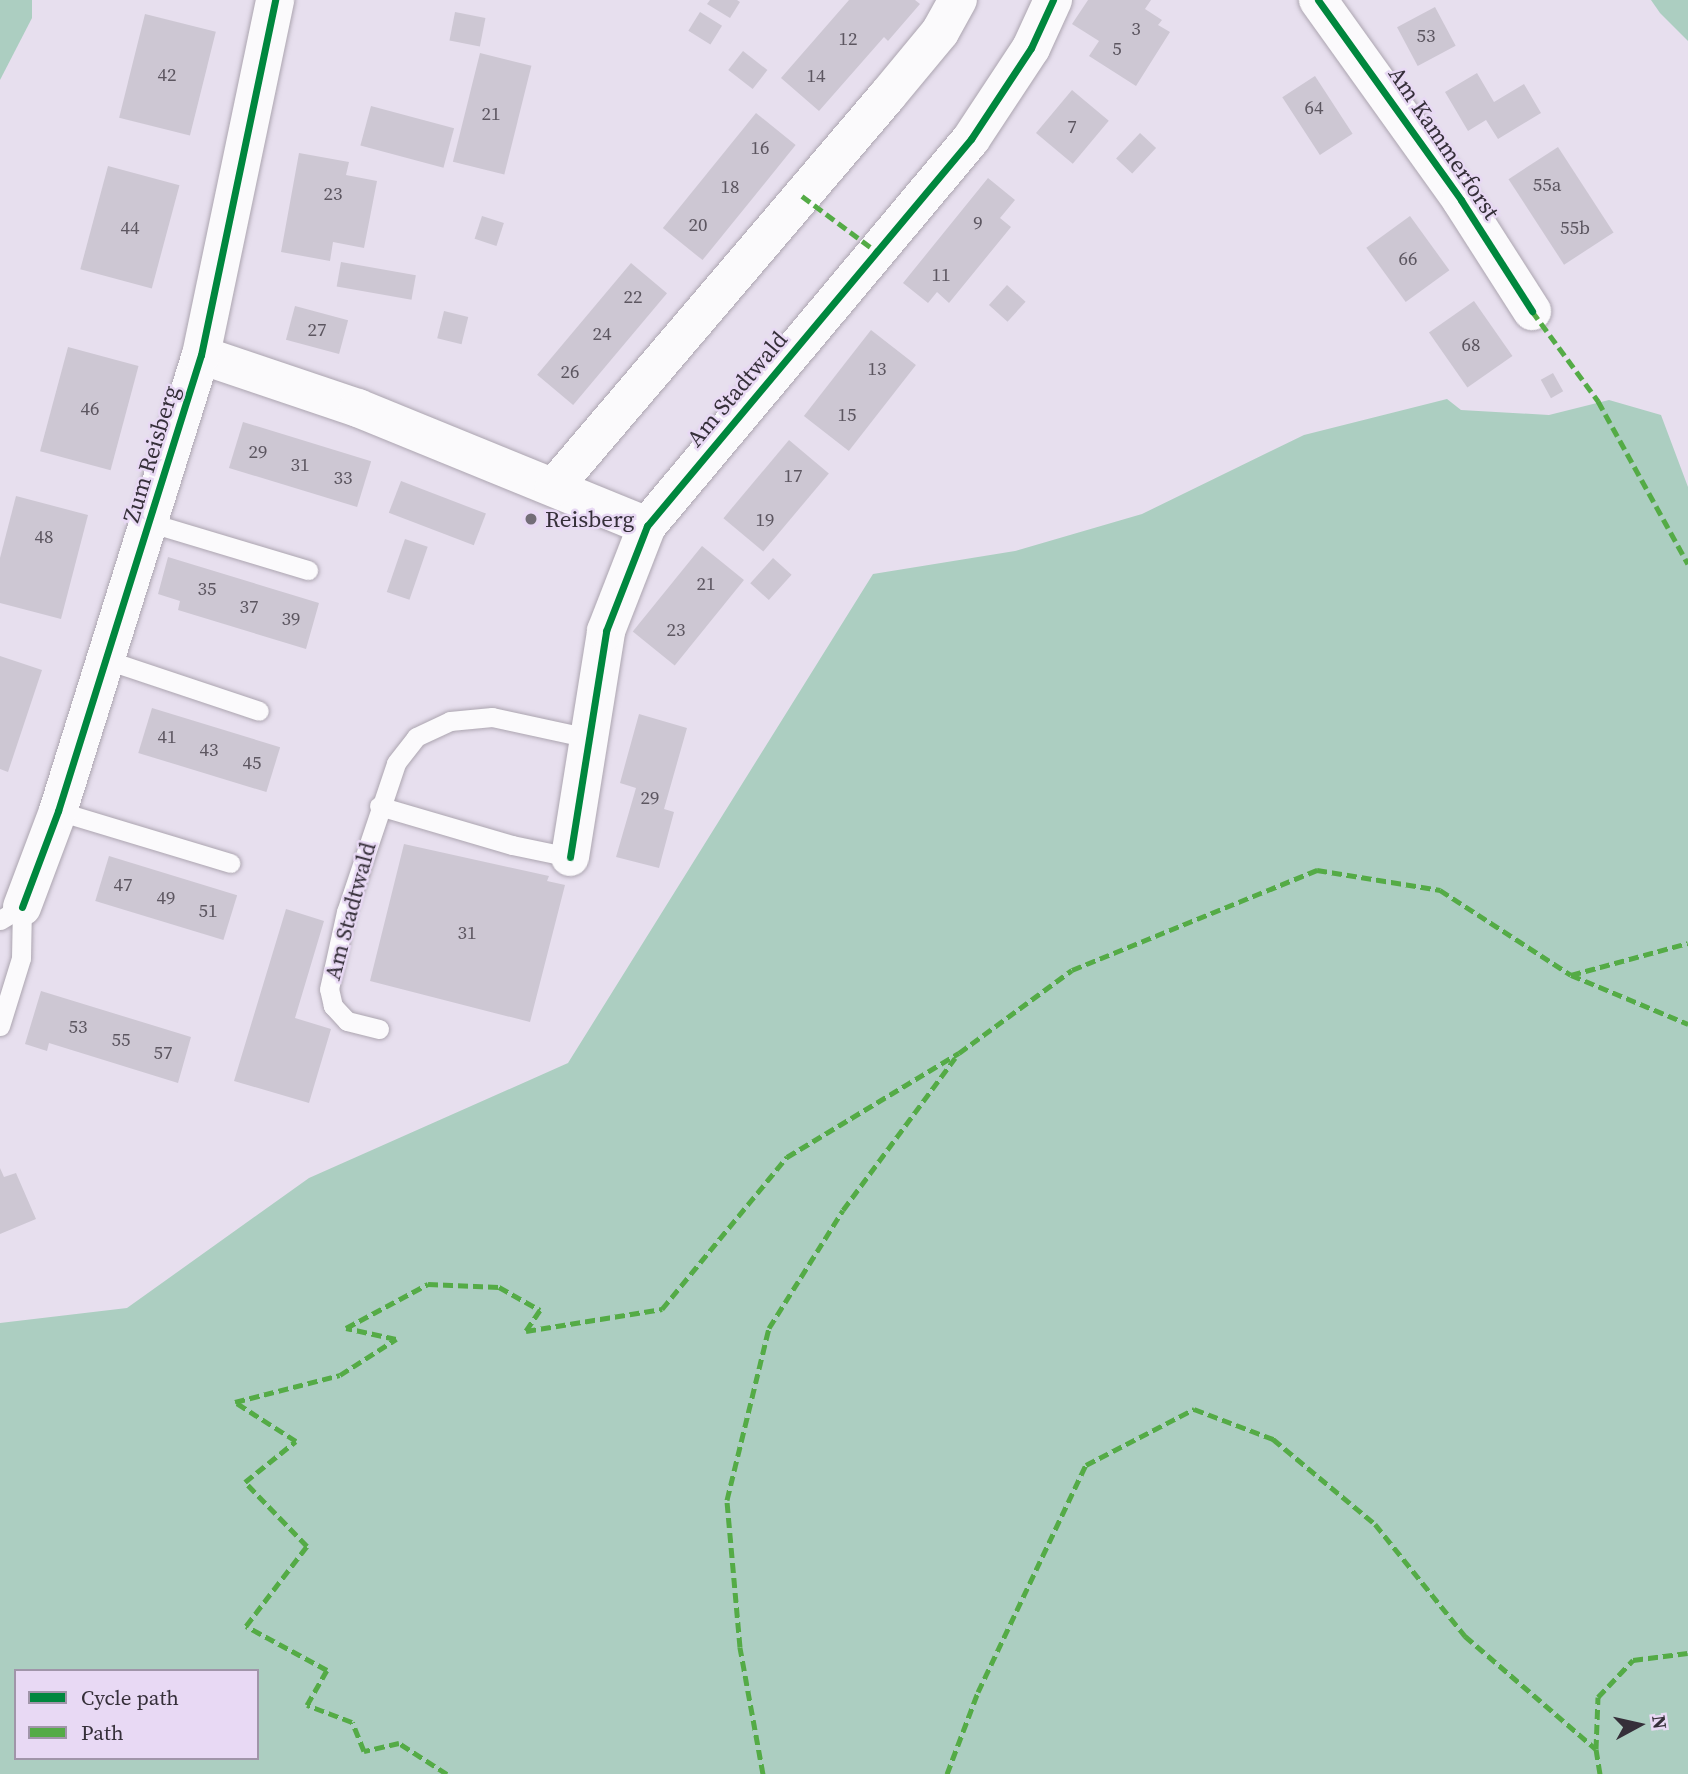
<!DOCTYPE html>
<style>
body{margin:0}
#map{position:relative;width:1688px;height:1774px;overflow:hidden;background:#e7dfee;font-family:"Source Serif 4",serif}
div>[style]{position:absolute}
.green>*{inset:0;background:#accec1}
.building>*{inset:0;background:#cdc7d3;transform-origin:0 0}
.roads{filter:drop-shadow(0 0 2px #aca5b0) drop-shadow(0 0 2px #aca5b0)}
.service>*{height:19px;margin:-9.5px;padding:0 9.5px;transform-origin:9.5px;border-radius:9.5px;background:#fbfafc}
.minor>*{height:38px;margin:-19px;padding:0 19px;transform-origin:19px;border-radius:19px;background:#fbfafc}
.quiet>*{height:5px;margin-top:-2.5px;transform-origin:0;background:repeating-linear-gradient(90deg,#54ab46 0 10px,transparent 0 15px)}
.cycleway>*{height:7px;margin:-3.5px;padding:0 3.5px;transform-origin:3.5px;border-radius:3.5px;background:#00873e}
.dots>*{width:19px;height:19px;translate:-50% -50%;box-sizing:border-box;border:4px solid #e8d9f4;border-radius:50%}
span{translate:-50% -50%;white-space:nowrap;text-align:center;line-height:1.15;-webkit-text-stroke:5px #e8d9f4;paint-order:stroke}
.number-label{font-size:19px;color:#5c5660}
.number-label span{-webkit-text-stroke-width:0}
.street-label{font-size:23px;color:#352f39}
.poi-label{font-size:23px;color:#352f39}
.left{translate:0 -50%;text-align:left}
.legend{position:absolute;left:14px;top:1669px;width:245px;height:91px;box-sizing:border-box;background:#e8d9f4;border:2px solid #a095a9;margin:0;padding:9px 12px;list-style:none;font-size:21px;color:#352f39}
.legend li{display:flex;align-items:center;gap:14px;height:35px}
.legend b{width:35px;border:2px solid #a095a9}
.north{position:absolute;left:1604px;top:1690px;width:70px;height:70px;-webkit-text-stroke:5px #e8d9f4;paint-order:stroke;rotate:82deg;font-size:19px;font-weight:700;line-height:28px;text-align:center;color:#352f39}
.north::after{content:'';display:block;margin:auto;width:24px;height:32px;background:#352f39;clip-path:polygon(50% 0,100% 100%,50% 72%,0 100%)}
</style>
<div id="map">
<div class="green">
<i style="clip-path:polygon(0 0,32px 0,32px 18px,0 80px)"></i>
<i style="clip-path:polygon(1651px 0,1688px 0,1688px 41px,1660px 13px)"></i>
<i style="clip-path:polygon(evenodd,1447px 399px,1461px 410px,1549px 415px,1609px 400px,1661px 415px,1688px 487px,1688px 1774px,0 1774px,0 1323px,127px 1308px,309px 1178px,568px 1063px,873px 574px,1015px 551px,1142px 514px,1304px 435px,1447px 399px,16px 1671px,257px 1671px,257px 1758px,16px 1758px,16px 1671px)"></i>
</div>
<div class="building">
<i style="clip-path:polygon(710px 0,737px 0,740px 2px,730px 18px,707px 4px)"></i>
<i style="clip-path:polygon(849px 0,915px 0,920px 4px,888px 41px,884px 37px,819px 111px,781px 78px)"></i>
<i style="clip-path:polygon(1088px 0,1151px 0,1145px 9px,1162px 20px,1158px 25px,1170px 32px,1136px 86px,1089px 56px,1099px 41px,1072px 24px)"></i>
<i style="left:1435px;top:7px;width:44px;height:43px;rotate:62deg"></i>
<i style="left:455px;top:12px;width:31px;height:29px;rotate:11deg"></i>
<i style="left:700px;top:12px;width:26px;height:22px;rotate:32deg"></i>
<i style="left:145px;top:14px;width:73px;height:107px;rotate:14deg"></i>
<i style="left:743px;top:51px;width:31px;height:24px;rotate:38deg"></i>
<i style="left:480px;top:53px;width:53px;height:112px;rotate:14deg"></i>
<i style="clip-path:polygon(1477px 73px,1494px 102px,1524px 84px,1541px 113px,1498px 139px,1486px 120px,1468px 131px,1445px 92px)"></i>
<i style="left:1315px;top:76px;width:69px;height:39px;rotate:57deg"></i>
<i style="left:1072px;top:90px;width:48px;height:56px;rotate:40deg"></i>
<i style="left:371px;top:106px;width:86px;height:41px;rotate:15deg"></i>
<i style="left:756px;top:113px;width:51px;height:148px;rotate:39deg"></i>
<i style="left:1140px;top:133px;width:22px;height:35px;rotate:43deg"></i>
<i style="left:1558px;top:147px;width:102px;height:59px;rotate:57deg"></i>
<i style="clip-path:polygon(299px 153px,349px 162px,346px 175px,377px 181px,364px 248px,333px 242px,330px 261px,281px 252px)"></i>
<i style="left:108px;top:166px;width:74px;height:107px;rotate:15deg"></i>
<i style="clip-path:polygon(988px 178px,1015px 200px,1000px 218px,1011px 227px,949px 303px,937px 292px,928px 303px,903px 283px)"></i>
<i style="left:482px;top:216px;width:23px;height:24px;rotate:18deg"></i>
<i style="left:1410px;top:216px;width:67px;height:54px;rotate:54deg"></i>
<i style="left:341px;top:262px;width:76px;height:25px;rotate:10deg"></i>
<i style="left:631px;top:263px;width:47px;height:146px;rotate:40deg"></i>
<i style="left:1007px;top:285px;width:25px;height:27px;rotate:42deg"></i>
<i style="left:1474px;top:301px;width:67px;height:55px;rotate:55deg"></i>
<i style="left:295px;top:306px;width:55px;height:35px;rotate:15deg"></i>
<i style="left:444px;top:311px;width:25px;height:28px;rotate:14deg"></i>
<i style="left:871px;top:330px;width:57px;height:109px;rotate:38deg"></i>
<i style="left:68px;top:347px;width:73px;height:108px;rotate:15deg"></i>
<i style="left:1553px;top:373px;width:21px;height:14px;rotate:61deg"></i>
<i style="left:243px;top:422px;width:134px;height:48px;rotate:17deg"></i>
<i style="left:789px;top:440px;width:52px;height:102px;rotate:40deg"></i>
<i style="left:401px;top:481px;width:91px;height:34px;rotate:21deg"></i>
<i style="clip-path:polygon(16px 496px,88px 515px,61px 619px,0 603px,0 558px)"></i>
<i style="left:405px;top:539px;width:24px;height:56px;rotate:19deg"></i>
<i style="left:702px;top:546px;width:54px;height:110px;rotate:39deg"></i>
<i style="clip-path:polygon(168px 557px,319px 603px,306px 649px,178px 610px,180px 601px,158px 594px)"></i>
<i style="left:773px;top:558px;width:25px;height:34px;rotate:42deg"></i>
<i style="clip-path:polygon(0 656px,42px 670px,8px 772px,0 769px)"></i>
<i style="left:152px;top:708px;width:134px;height:47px;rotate:17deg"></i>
<i style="clip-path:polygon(639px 714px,687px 728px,664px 809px,674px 812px,659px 868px,616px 857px,636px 788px,620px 783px)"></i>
<i style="clip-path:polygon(404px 844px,549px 876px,547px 881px,565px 885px,530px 1022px,370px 981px)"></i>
<i style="left:109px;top:856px;width:134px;height:47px;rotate:17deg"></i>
<i style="clip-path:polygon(286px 909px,324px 921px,295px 1018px,331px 1029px,309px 1103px,234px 1081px)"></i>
<i style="clip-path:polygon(41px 991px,191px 1037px,178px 1083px,49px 1043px,47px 1051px,25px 1044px)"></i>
<i style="clip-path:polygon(0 1168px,4px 1177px,16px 1173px,36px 1219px,0 1234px)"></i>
</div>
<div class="roads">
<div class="service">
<i style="left:151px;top:523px;width:164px;rotate:16.7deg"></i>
<i style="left:107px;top:660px;width:160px;rotate:18.5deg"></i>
<i style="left:379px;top:806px;width:139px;rotate:16.3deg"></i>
<i style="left:512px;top:845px;width:59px;rotate:11.7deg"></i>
<i style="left:58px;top:811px;width:180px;rotate:16.8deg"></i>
<i style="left:0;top:920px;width:26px;rotate:-31deg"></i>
<i style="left:0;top:1026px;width:71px;rotate:-72.8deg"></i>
<i style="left:21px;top:958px;width:51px;rotate:-88.9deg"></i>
<i style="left:379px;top:1029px;width:33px;rotate:-166deg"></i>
<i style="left:347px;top:1021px;width:21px;rotate:-133deg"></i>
<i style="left:333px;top:1006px;width:17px;rotate:-103deg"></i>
<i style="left:329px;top:989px;width:79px;rotate:-77.6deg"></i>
<i style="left:346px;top:912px;width:157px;rotate:-71.4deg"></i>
<i style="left:396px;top:763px;width:33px;rotate:-52deg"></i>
<i style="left:416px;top:737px;width:38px;rotate:-25deg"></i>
<i style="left:450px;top:721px;width:42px;rotate:-5.4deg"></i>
<i style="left:492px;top:717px;width:99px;rotate:12.2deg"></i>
</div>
<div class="minor">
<i style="left:1318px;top:0;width:246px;rotate:54.4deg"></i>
<i style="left:1461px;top:200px;width:132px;rotate:57.4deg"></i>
<i style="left:201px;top:355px;width:166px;rotate:18.7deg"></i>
<i style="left:358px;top:408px;width:312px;rotate:22.2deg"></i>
<i style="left:554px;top:487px;width:514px;rotate:-49.58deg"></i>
<i style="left:887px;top:96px;width:83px;rotate:-50.4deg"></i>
<i style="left:940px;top:32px;width:37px;rotate:-61deg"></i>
<i style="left:570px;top:857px;width:229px;rotate:-80.9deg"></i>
<i style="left:606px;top:631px;width:113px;rotate:-68.7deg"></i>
<i style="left:647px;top:526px;width:505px;rotate:-50.06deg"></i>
<i style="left:971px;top:139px;width:109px;rotate:-56.6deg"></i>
<i style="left:1031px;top:48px;width:53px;rotate:-65.4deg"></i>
<i style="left:22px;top:907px;width:103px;rotate:-69.4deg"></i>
<i style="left:58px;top:811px;width:478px;rotate:-72.6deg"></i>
<i style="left:201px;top:355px;width:363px;rotate:-78.2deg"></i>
</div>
</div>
<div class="quiet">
<i style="left:802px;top:196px;width:94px;rotate:36.7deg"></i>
<i style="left:1532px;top:311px;width:112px;rotate:53.7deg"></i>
<i style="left:1598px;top:401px;width:186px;rotate:61.1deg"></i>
<i style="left:1571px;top:975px;width:121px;rotate:-15.3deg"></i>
<i style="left:447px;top:1774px;width:57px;rotate:-147.1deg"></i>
<i style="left:399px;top:1743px;width:36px;rotate:167deg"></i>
<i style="left:364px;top:1751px;width:31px;rotate:-112deg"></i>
<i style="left:352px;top:1722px;width:48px;rotate:-159.3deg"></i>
<i style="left:307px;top:1705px;width:40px;rotate:-60.3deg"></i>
<i style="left:327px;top:1670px;width:92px;rotate:-151.5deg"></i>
<i style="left:246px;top:1626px;width:101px;rotate:-52.7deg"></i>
<i style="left:307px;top:1546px;width:89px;rotate:-134.1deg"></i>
<i style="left:245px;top:1482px;width:65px;rotate:-38.8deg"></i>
<i style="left:296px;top:1441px;width:72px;rotate:-147.4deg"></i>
<i style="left:235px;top:1402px;width:108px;rotate:-14.4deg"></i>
<i style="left:340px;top:1375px;width:67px;rotate:-32.7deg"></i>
<i style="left:396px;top:1339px;width:51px;rotate:-167.6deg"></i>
<i style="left:346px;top:1328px;width:93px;rotate:-28.2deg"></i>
<i style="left:428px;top:1284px;width:71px;rotate:2.4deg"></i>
<i style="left:499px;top:1287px;width:47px;rotate:29.3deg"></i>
<i style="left:540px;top:1310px;width:25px;rotate:124deg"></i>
<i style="left:526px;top:1331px;width:138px;rotate:-9.2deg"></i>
<i style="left:662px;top:1309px;width:197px;rotate:-50.6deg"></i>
<i style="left:787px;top:1157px;width:201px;rotate:-31.2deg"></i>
<i style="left:959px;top:1053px;width:140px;rotate:-36.3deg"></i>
<i style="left:1072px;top:970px;width:265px;rotate:-22.2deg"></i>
<i style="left:1317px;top:870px;width:125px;rotate:9.2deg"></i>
<i style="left:1440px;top:890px;width:156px;rotate:33deg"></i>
<i style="left:1571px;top:975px;width:127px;rotate:22.7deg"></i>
<i style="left:763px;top:1774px;width:129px;rotate:-100.3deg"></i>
<i style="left:740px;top:1647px;width:148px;rotate:-95.1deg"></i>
<i style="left:727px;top:1500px;width:177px;rotate:-76.3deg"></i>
<i style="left:769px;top:1328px;width:139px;rotate:-57.9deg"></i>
<i style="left:843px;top:1210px;width:189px;rotate:-53.6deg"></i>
<i style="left:947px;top:1774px;width:88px;rotate:-69.3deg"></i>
<i style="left:978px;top:1692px;width:251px;rotate:-64.6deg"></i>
<i style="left:1086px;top:1465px;width:122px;rotate:-27.4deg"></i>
<i style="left:1194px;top:1409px;width:85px;rotate:20.8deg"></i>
<i style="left:1273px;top:1439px;width:133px;rotate:39.8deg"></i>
<i style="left:1375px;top:1524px;width:144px;rotate:51.2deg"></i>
<i style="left:1465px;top:1636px;width:173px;rotate:40.8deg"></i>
<i style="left:1600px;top:1774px;width:25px;rotate:-99deg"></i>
<i style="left:1596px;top:1749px;width:52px;rotate:-87.8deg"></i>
<i style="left:1598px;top:1697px;width:51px;rotate:-46.6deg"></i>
<i style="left:1633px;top:1660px;width:55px;rotate:-7.3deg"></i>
</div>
<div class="cycleway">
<i style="left:1318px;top:0;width:246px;rotate:54.4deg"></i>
<i style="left:1461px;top:200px;width:132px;rotate:57.4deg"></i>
<i style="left:570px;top:857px;width:229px;rotate:-80.9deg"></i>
<i style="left:606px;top:631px;width:113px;rotate:-68.7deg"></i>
<i style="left:647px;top:526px;width:505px;rotate:-50.06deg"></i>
<i style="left:971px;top:139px;width:109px;rotate:-56.6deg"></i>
<i style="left:1031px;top:48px;width:53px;rotate:-65.4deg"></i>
<i style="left:22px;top:907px;width:103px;rotate:-69.4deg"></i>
<i style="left:58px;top:811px;width:478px;rotate:-72.6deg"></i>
<i style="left:201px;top:355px;width:363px;rotate:-78.2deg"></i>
</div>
<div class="dots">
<i style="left:531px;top:519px;background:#736d78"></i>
</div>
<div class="number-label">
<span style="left:1136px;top:29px">3</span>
<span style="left:1426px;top:36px">53</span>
<span style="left:848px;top:39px">12</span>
<span style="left:1117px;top:49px">5</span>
<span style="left:167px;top:75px">42</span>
<span style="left:816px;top:76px">14</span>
<span style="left:1314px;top:108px">64</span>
<span style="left:491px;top:114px">21</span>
<span style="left:1072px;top:127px">7</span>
<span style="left:760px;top:148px">16</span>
<span style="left:1547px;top:185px">55a</span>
<span style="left:730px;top:187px">18</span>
<span style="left:333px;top:194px">23</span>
<span style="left:978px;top:223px">9</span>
<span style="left:698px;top:225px">20</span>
<span style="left:130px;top:228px">44</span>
<span style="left:1575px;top:228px">55b</span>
<span style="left:1408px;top:259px">66</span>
<span style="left:941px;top:275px">11</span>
<span style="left:633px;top:297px">22</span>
<span style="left:317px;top:330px">27</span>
<span style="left:602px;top:334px">24</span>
<span style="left:1471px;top:345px">68</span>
<span style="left:877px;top:369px">13</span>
<span style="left:570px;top:372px">26</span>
<span style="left:90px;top:409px">46</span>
<span style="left:847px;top:415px">15</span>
<span style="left:258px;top:452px">29</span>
<span style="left:300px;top:465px">31</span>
<span style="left:793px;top:476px">17</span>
<span style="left:343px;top:478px">33</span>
<span style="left:765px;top:520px">19</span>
<span style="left:44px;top:537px">48</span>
<span style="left:706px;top:584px">21</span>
<span style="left:207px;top:589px">35</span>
<span style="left:249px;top:607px">37</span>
<span style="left:291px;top:619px">39</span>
<span style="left:676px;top:630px">23</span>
<span style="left:167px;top:737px">41</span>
<span style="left:209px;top:750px">43</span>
<span style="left:252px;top:763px">45</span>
<span style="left:650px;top:798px">29</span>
<span style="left:123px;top:885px">47</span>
<span style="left:166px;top:898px">49</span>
<span style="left:208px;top:911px">51</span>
<span style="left:467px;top:933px">31</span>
<span style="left:78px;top:1027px">53</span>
<span style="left:121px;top:1040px">55</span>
<span style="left:163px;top:1053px">57</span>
</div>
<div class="street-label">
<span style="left:1444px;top:143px;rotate:56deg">Am Kammerforst</span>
<span style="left:737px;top:389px;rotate:-50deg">Am Stadtwald</span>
<span style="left:151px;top:454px;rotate:-73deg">Zum Reisberg</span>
<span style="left:350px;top:911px;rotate:-75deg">Am Stadtwald</span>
</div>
<div class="poi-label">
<span class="left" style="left:545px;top:519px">Reisberg</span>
</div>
<ul class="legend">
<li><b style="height:9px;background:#00873e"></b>Cycle path</li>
<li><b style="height:9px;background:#54ab46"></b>Path</li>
</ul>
<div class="north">N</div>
</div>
